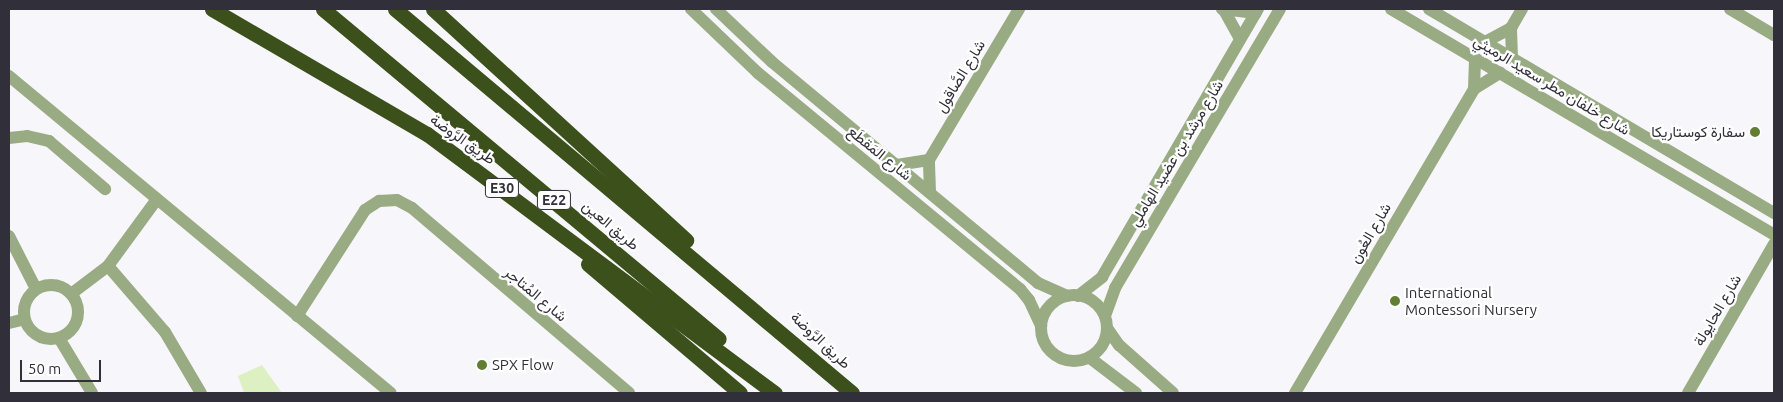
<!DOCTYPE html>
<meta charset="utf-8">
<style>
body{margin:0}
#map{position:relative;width:1783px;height:402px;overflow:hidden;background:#f7f6fb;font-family:Ubuntu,Vazirmatn,sans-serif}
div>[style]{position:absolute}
.green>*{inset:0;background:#dcf0c2}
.minor>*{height:12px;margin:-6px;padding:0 6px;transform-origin:6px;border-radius:6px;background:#99ab82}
.minor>.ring{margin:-6px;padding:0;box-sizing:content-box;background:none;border:12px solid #99ab82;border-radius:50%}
.highway>*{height:15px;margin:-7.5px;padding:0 7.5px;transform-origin:7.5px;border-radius:7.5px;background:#3c501b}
.dots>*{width:14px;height:14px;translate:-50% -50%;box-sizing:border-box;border:2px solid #fff;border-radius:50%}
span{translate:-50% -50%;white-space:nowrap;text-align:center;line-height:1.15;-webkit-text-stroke:4.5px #fff;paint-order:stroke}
.shield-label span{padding:1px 4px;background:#fff;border:1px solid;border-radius:4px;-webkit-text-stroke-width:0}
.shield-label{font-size:14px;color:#312f3a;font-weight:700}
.street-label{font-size:15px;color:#312f3a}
.poi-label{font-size:15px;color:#312f3a}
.right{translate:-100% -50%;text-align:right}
.left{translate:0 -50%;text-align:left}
.frame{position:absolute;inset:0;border:10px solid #312f3a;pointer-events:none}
.scale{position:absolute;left:20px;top:360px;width:81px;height:22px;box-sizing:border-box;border:2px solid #312f3a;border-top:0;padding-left:6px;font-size:15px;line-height:18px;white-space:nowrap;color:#312f3a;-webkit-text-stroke:4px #fff;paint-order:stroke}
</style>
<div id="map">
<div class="green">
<i style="clip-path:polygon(262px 365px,282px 393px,244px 393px,238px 376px)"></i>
</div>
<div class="minor">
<i style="left:691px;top:9px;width:93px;rotate:43.7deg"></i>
<i style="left:758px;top:73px;width:340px;rotate:39.5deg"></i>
<i style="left:1020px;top:289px;width:14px;rotate:51deg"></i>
<i style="left:1029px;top:300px;width:29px;rotate:65deg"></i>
<i style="left:716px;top:9px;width:77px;rotate:43.4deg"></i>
<i style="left:772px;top:62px;width:346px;rotate:39.7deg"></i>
<i style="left:1038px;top:283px;width:32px;rotate:24deg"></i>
<i style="left:1222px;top:9px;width:34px;rotate:7deg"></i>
<i style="left:1391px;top:9px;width:445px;rotate:30.5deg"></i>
<i style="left:1429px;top:9px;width:401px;rotate:30.6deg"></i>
<i style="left:1730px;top:9px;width:51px;rotate:30.6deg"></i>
<i style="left:1224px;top:10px;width:33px;rotate:61deg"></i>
<i style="left:1485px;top:42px;width:30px;rotate:-28deg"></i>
<i style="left:1512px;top:58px;width:30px;rotate:-92deg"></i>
<i style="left:1511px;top:28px;width:22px;rotate:-60deg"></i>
<i style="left:9px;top:76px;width:496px;rotate:39.7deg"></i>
<i style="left:1474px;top:89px;width:31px;rotate:-88deg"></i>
<i style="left:9px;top:138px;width:18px;rotate:-6deg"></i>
<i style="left:27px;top:136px;width:23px;rotate:13deg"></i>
<i style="left:49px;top:141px;width:74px;rotate:40.6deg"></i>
<i style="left:897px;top:165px;width:32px;rotate:-9deg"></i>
<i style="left:930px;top:192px;width:32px;rotate:-92deg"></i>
<i style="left:929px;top:160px;width:176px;rotate:-59.2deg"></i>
<i style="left:9px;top:236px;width:59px;rotate:63deg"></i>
<i style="left:108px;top:266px;width:87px;rotate:49.2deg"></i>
<i style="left:165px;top:332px;width:71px;rotate:59.5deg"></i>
<i class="ring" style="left:24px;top:285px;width:42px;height:42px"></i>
<i style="left:71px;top:294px;width:46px;rotate:-37.1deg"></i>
<i style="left:108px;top:266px;width:83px;rotate:-53.8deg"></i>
<i class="ring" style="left:1041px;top:295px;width:54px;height:54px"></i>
<i style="left:1078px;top:296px;width:31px;rotate:-38deg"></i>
<i style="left:1102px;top:277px;width:310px;rotate:-59.8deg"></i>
<i style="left:297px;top:316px;width:126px;rotate:-57.3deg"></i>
<i style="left:365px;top:210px;width:17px;rotate:-33deg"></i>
<i style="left:379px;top:201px;width:18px;rotate:-3deg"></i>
<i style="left:397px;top:200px;width:17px;rotate:28deg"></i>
<i style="left:412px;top:208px;width:285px;rotate:40.4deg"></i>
<i style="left:1105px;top:316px;width:30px;rotate:-70deg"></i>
<i style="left:1115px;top:288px;width:324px;rotate:-59.4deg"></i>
<i style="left:9px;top:323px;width:16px;rotate:-14deg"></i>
<i style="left:1107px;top:328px;width:21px;rotate:55deg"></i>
<i style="left:1119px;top:345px;width:72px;rotate:41.6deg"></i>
<i style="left:59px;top:338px;width:64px;rotate:59deg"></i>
<i style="left:1090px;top:358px;width:58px;rotate:37.3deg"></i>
<i style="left:1295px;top:393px;width:353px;rotate:-59.5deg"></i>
<i style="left:1474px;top:89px;width:31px;rotate:-32deg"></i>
<i style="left:1688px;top:393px;width:172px;rotate:-60deg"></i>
</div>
<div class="highway">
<i style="left:212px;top:9px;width:249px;rotate:30.2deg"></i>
<i style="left:427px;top:134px;width:434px;rotate:36.7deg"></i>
<i style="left:323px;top:9px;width:515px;rotate:39.81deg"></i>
<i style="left:395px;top:9px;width:597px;rotate:40.04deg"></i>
<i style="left:433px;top:9px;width:343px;rotate:42.4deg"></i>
<i style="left:588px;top:264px;width:199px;rotate:40.3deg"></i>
</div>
<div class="dots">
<i style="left:1755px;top:132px;background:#627e32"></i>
<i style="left:1395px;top:301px;background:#627e32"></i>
<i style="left:482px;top:365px;background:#627e32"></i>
</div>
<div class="shield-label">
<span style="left:502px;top:188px">E30</span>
<span style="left:554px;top:200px">E22</span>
</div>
<div class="street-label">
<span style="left:960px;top:76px;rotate:-59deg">شارع الصَّاقول</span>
<span style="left:1552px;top:85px;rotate:31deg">شارع خلفان مطر سعيد الرميثي</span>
<span style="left:463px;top:139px;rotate:35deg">طريق الرَّوضة</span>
<span style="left:880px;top:153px;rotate:39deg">شارع المَقطَع</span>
<span style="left:1176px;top:153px;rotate:-59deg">شارع مرشد بن عضيد الهاملي</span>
<span style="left:611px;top:225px;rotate:40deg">طريق العين</span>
<span style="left:1370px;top:233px;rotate:-60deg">شارع العُون</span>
<span style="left:536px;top:294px;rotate:40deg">شارع المُتاجر</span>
<span style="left:1717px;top:310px;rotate:-60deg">شارع الحايولة</span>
<span style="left:821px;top:340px;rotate:43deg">طريق الرَّوضة</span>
</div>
<div class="poi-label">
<span class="right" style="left:1745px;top:132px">سفارة كوستاريكا</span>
<span class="left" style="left:1405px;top:301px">International<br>Montessori Nursery</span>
<span class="left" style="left:492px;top:365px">SPX Flow</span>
</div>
<div class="frame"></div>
<div class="scale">50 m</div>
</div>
